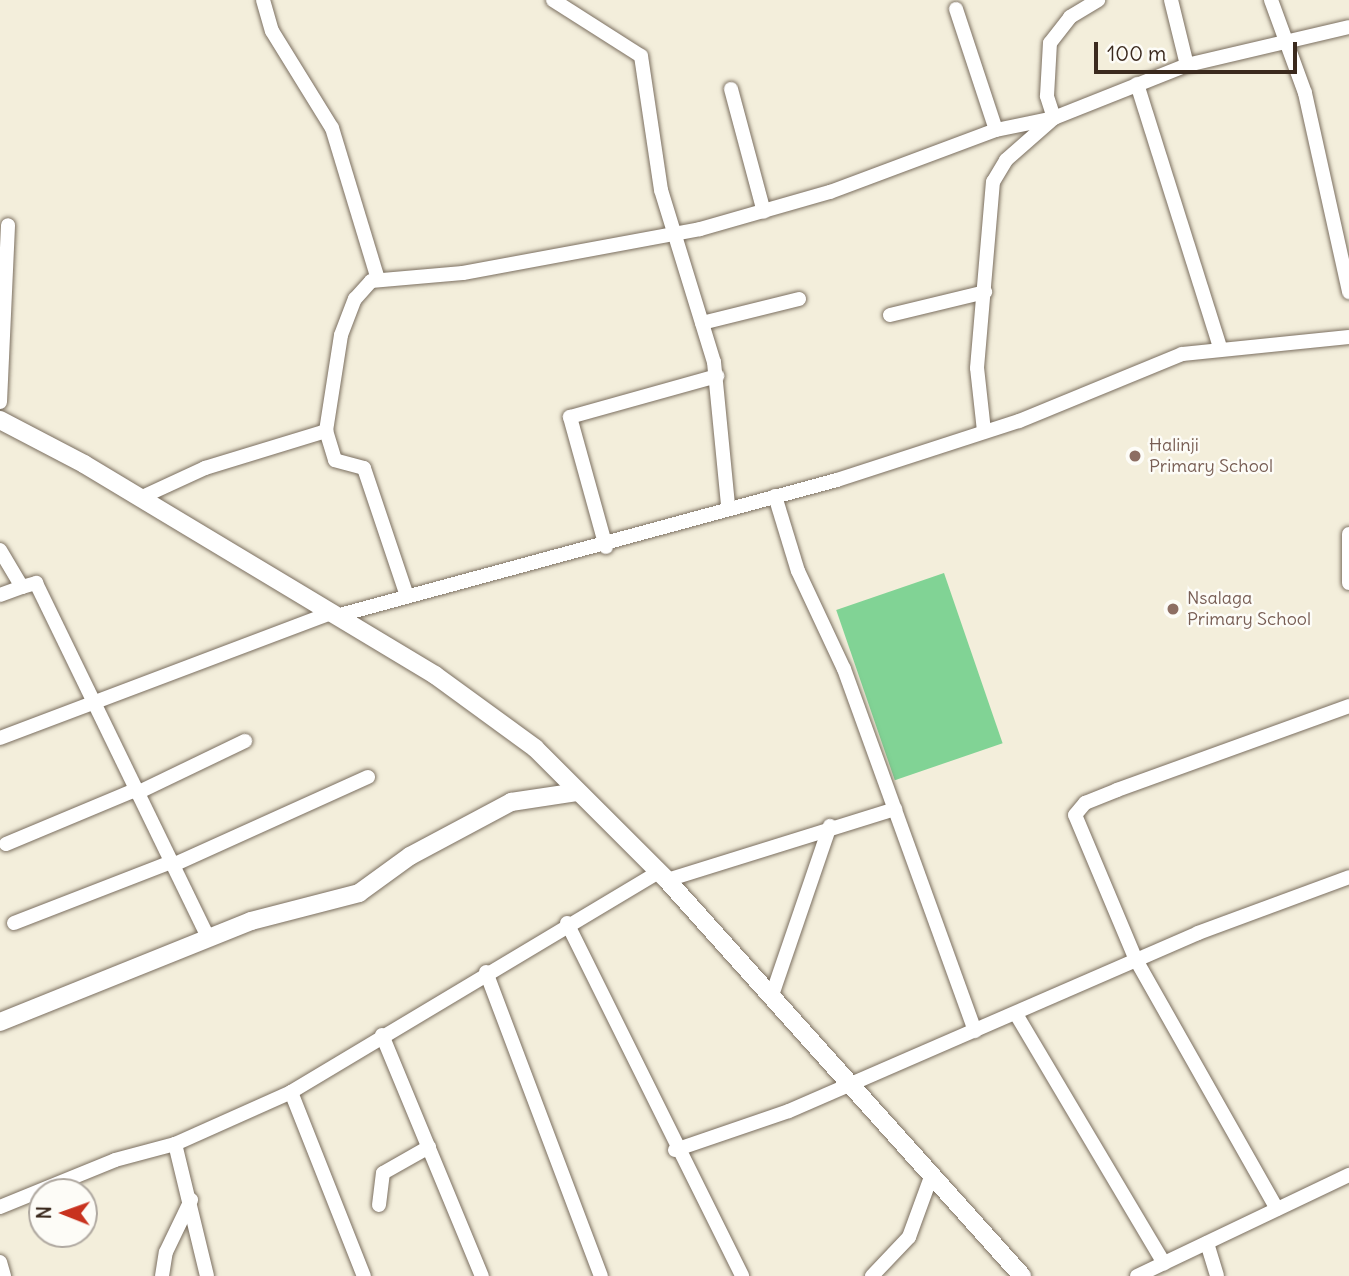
<!DOCTYPE html>
<style>
body{margin:0}
#map{position:relative;width:1349px;height:1276px;overflow:hidden;background:#f3eedb;font-family:Delius,sans-serif}
div>[style]{position:absolute}
.green>*{inset:0;background:#81d395;transform-origin:0 0}
.roads{filter:drop-shadow(0 0 2px #7b6f60) drop-shadow(0 0 2px #7b6f60)}
.minor>*{height:14px;margin:-7px;padding:0 7px;transform-origin:7px;border-radius:7px;background:#fff}
.tertiary>*{height:18px;margin:-9px;padding:0 9px;transform-origin:9px;border-radius:9px;background:#fff}
.dots>*{width:19px;height:19px;translate:-50% -50%;box-sizing:border-box;border:4px solid #fdfcf7;border-radius:50%}
span{translate:-50% -50%;white-space:nowrap;text-align:center;line-height:1.15;-webkit-text-stroke:5px #fdfcf7;paint-order:stroke}
.education-label{font-size:18px;color:#785e54}
.left{translate:0 -50%;text-align:left}
.north{position:absolute;left:28px;top:1178px;width:70px;height:70px;box-sizing:border-box;background:#fdfcf7;border:2px solid #afa8a0;border-radius:50%;rotate:271deg;font-size:19px;font-weight:700;line-height:28px;text-align:center;color:#3b2a1e}
.north::after{content:'';display:block;margin:auto;width:24px;height:32px;background:#c8321e;clip-path:polygon(50% 0,100% 100%,50% 72%,0 100%)}
.scale{position:absolute;left:1094px;top:42px;width:203px;height:32px;box-sizing:border-box;border:4px solid #3b2a1e;border-top:0;padding-left:9px;font-size:21px;line-height:24px;white-space:nowrap;color:#3b2a1e;-webkit-text-stroke:5px #fdfcf7;paint-order:stroke}
</style>
<div id="map">
<div class="green">
<i style="left:944px;top:573px;width:180px;height:114px;rotate:71deg"></i>
</div>
<div class="roads">
<div class="minor">
<i style="left:263px;top:0;width:32px;rotate:74deg"></i>
<i style="left:272px;top:31px;width:114px;rotate:58.3deg"></i>
<i style="left:332px;top:128px;width:158px;rotate:73.1deg"></i>
<i style="left:553px;top:0;width:104px;rotate:32.5deg"></i>
<i style="left:641px;top:56px;width:135px;rotate:81.5deg"></i>
<i style="left:661px;top:190px;width:180px;rotate:72.9deg"></i>
<i style="left:714px;top:362px;width:144px;rotate:84.4deg"></i>
<i style="left:1171px;top:0;width:67px;rotate:76.2deg"></i>
<i style="left:1271px;top:0;width:99px;rotate:69.9deg"></i>
<i style="left:1305px;top:93px;width:204px;rotate:77.5deg"></i>
<i style="left:956px;top:9px;width:127px;rotate:71.7deg"></i>
<i style="left:1137px;top:84px;width:276px;rotate:72.5deg"></i>
<i style="left:731px;top:89px;width:127px;rotate:75deg"></i>
<i style="left:890px;top:315px;width:98px;rotate:-13.6deg"></i>
<i style="left:702px;top:323px;width:100px;rotate:-13.9deg"></i>
<i style="left:0;top:402px;width:177px;rotate:-87.4deg"></i>
<i style="left:984px;top:431px;width:63px;rotate:-96.3deg"></i>
<i style="left:977px;top:368px;width:187px;rotate:-85.1deg"></i>
<i style="left:993px;top:182px;width:26px;rotate:-59deg"></i>
<i style="left:1006px;top:160px;width:64px;rotate:-41.2deg"></i>
<i style="left:1054px;top:118px;width:23px;rotate:-108deg"></i>
<i style="left:1047px;top:96px;width:53px;rotate:-86.8deg"></i>
<i style="left:1050px;top:43px;width:33px;rotate:-52deg"></i>
<i style="left:1070px;top:17px;width:33px;rotate:-31deg"></i>
<i style="left:775px;top:496px;width:78px;rotate:73deg"></i>
<i style="left:798px;top:571px;width:108px;rotate:64.9deg"></i>
<i style="left:844px;top:669px;width:385px;rotate:70.1deg"></i>
<i style="left:140px;top:498px;width:72px;rotate:-24.8deg"></i>
<i style="left:205px;top:468px;width:127px;rotate:-17deg"></i>
<i style="left:1349px;top:534px;width:49px;rotate:90deg"></i>
<i style="left:606px;top:547px;width:135px;rotate:-105.5deg"></i>
<i style="left:570px;top:417px;width:153px;rotate:-15.6deg"></i>
<i style="left:0;top:550px;width:43px;rotate:59.3deg"></i>
<i style="left:22px;top:587px;width:15px;rotate:-16deg"></i>
<i style="left:36px;top:583px;width:396px;rotate:64.1deg"></i>
<i style="left:0;top:595px;width:23px;rotate:-20deg"></i>
<i style="left:407px;top:596px;width:135px;rotate:-108.6deg"></i>
<i style="left:364px;top:468px;width:30px;rotate:-165deg"></i>
<i style="left:335px;top:460px;width:30px;rotate:-107deg"></i>
<i style="left:326px;top:431px;width:97px;rotate:-81.1deg"></i>
<i style="left:341px;top:335px;width:39px;rotate:-69deg"></i>
<i style="left:355px;top:299px;width:24px;rotate:-48deg"></i>
<i style="left:371px;top:281px;width:92px;rotate:-5deg"></i>
<i style="left:463px;top:273px;width:241px;rotate:-10.5deg"></i>
<i style="left:700px;top:229px;width:135px;rotate:-15.9deg"></i>
<i style="left:830px;top:192px;width:177px;rotate:-20.5deg"></i>
<i style="left:996px;top:130px;width:59px;rotate:-11.7deg"></i>
<i style="left:1054px;top:118px;width:143px;rotate:-21.7deg"></i>
<i style="left:1187px;top:65px;width:166px;rotate:-13.2deg"></i>
<i style="left:336px;top:616px;width:519px;rotate:-15.19deg"></i>
<i style="left:837px;top:480px;width:191px;rotate:-18deg"></i>
<i style="left:1019px;top:421px;width:176px;rotate:-22.3deg"></i>
<i style="left:1182px;top:354px;width:168px;rotate:-5.8deg"></i>
<i style="left:0;top:738px;width:354px;rotate:-20.7deg"></i>
<i style="left:137px;top:793px;width:120px;rotate:-25.7deg"></i>
<i style="left:6px;top:844px;width:140px;rotate:-22.7deg"></i>
<i style="left:173px;top:865px;width:214px;rotate:-24.3deg"></i>
<i style="left:667px;top:880px;width:239px;rotate:-17.3deg"></i>
<i style="left:14px;top:923px;width:168px;rotate:-21.2deg"></i>
<i style="left:567px;top:923px;width:394px;rotate:63.6deg"></i>
<i style="left:486px;top:972px;width:325px;rotate:69.3deg"></i>
<i style="left:771px;top:998px;width:182px;rotate:-71.1deg"></i>
<i style="left:1016px;top:1014px;width:290px;rotate:59.3deg"></i>
<i style="left:382px;top:1035px;width:261px;rotate:67.5deg"></i>
<i style="left:291px;top:1092px;width:198px;rotate:68.4deg"></i>
<i style="left:675px;top:1150px;width:120px;rotate:-18.9deg"></i>
<i style="left:789px;top:1111px;width:446px;rotate:-23.5deg"></i>
<i style="left:1198px;top:933px;width:161px;rotate:-20.3deg"></i>
<i style="left:379px;top:1205px;width:32px;rotate:-83deg"></i>
<i style="left:383px;top:1173px;width:53px;rotate:-29.5deg"></i>
<i style="left:0;top:1207px;width:124px;rotate:-22.2deg"></i>
<i style="left:115px;top:1160px;width:62px;rotate:-14.9deg"></i>
<i style="left:1277px;top:1209px;width:286px;rotate:-119.5deg"></i>
<i style="left:1136px;top:960px;width:157px;rotate:-112.8deg"></i>
<i style="left:1075px;top:815px;width:16px;rotate:-50deg"></i>
<i style="left:1085px;top:803px;width:35px;rotate:-22deg"></i>
<i style="left:1117px;top:790px;width:247px;rotate:-19.9deg"></i>
<i style="left:1207px;top:1243px;width:34px;rotate:73deg"></i>
<i style="left:0;top:1262px;width:15px;rotate:74deg"></i>
<i style="left:162px;top:1276px;width:24px;rotate:-81deg"></i>
<i style="left:166px;top:1252px;width:58px;rotate:-64.3deg"></i>
<i style="left:207px;top:1276px;width:136px;rotate:-103.6deg"></i>
<i style="left:175px;top:1144px;width:127px;rotate:-24.1deg"></i>
<i style="left:291px;top:1092px;width:428px;rotate:-30.9deg"></i>
<i style="left:872px;top:1276px;width:54px;rotate:-46.5deg"></i>
<i style="left:909px;top:1237px;width:64px;rotate:-69.9deg"></i>
<i style="left:1137px;top:1276px;width:235px;rotate:-25.5deg"></i>
</div>
<div class="tertiary">
<i style="left:0;top:420px;width:95px;rotate:27.6deg"></i>
<i style="left:84px;top:464px;width:410px;rotate:31deg"></i>
<i style="left:435px;top:675px;width:124px;rotate:36.1deg"></i>
<i style="left:535px;top:748px;width:187px;rotate:45deg"></i>
<i style="left:667px;top:880px;width:532px;rotate:48.12deg"></i>
<i style="left:0;top:1022px;width:271px;rotate:-21.9deg"></i>
<i style="left:251px;top:921px;width:112px;rotate:-14.5deg"></i>
<i style="left:359px;top:893px;width:63px;rotate:-36deg"></i>
<i style="left:410px;top:856px;width:115px;rotate:-28.1deg"></i>
<i style="left:511px;top:802px;width:68px;rotate:-8.5deg"></i>
</div>
</div>
<div class="dots">
<i style="left:1135px;top:456px;background:#8d6e63"></i>
<i style="left:1173px;top:609px;background:#8d6e63"></i>
</div>
<div class="education-label">
<span class="left" style="left:1149px;top:456px">Halinji<br>Primary School</span>
<span class="left" style="left:1187px;top:609px">Nsalaga<br>Primary School</span>
</div>
<div class="north">N</div>
<div class="scale">100 m</div>
</div>
